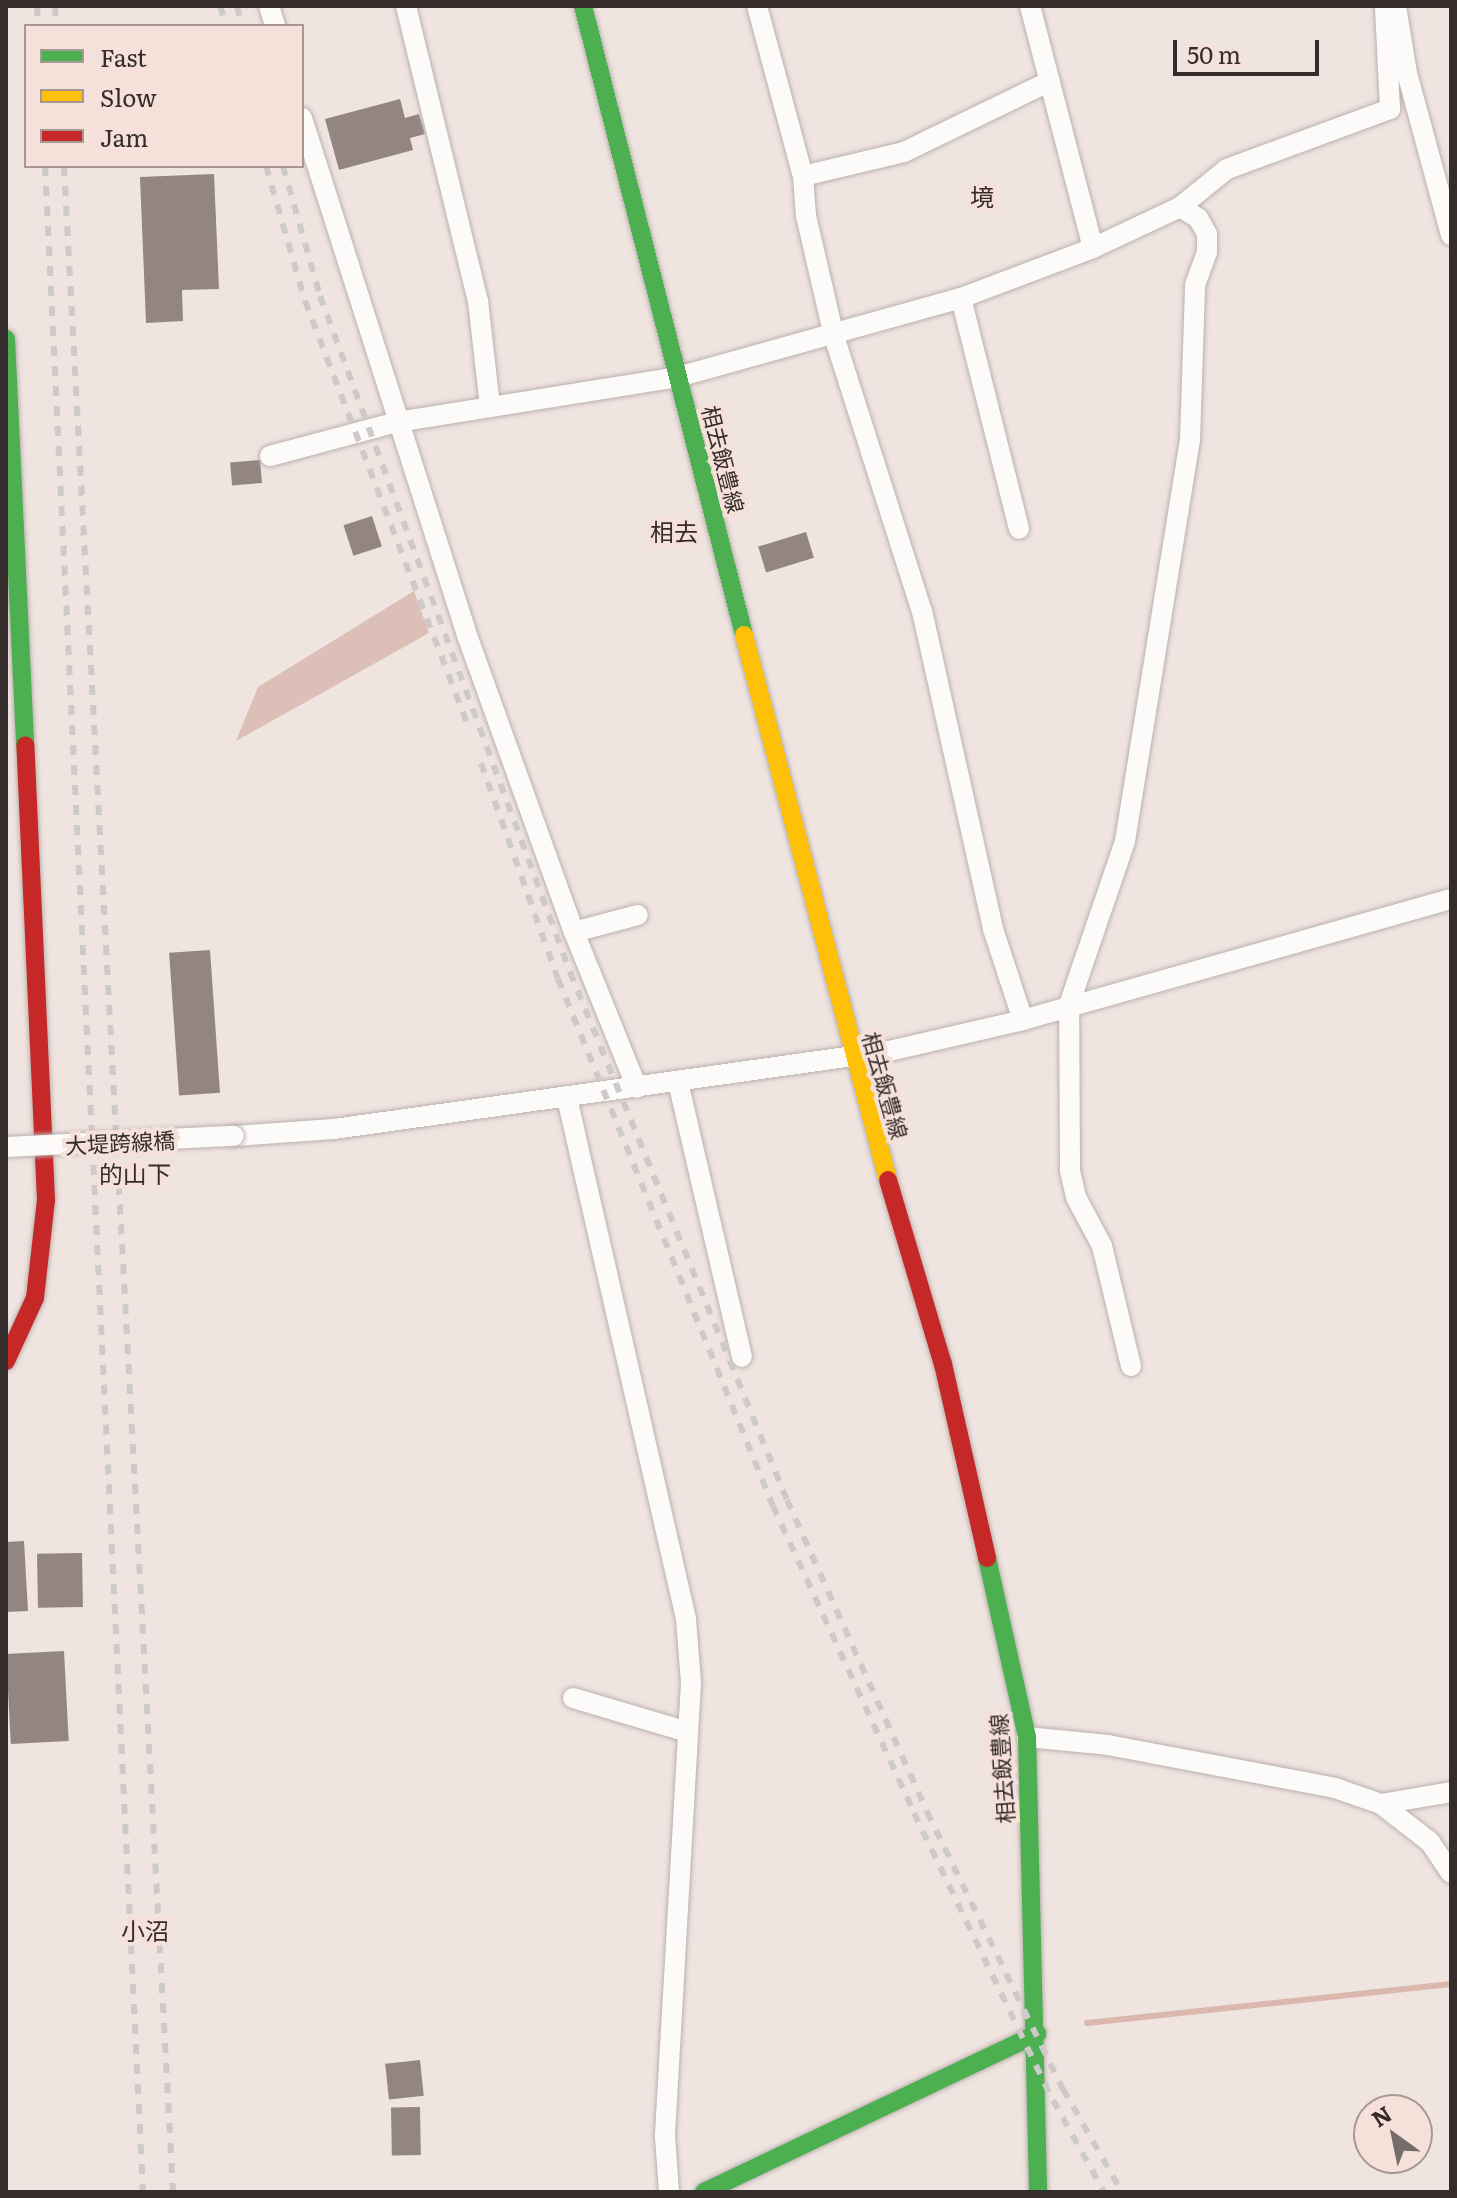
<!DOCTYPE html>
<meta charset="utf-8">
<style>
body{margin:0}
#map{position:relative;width:1457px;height:2198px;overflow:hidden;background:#efe4e0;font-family:Literata,"Noto Sans JP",serif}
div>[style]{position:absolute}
.forest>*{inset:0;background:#dcbfb6}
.stream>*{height:6px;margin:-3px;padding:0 3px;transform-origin:3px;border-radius:3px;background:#dbb8ae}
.building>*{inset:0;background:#938682;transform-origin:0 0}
.roads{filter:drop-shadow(0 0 2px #bab1ae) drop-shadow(0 0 2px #bab1ae)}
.street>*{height:20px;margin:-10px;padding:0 10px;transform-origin:10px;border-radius:10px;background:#fdfbfa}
.fast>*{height:18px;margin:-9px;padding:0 9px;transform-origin:9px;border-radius:9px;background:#4caf50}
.slow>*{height:18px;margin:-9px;padding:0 9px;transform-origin:9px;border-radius:9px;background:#ffc107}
.jam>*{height:18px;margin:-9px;padding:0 9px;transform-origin:9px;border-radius:9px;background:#c62828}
.rail>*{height:6px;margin-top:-3px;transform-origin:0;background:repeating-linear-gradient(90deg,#cecac9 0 10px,transparent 0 20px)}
.bridges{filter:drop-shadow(0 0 2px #bab1ae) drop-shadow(0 0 2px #bab1ae)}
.street-bridge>*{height:20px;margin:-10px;padding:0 10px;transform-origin:10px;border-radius:10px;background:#fdfbfa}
span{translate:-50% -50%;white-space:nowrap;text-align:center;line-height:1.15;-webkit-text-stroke:8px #f5e0da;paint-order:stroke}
.street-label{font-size:22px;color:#352d2b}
.neighbourhood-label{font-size:24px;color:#352d2b}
.frame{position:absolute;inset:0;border:8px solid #352d2b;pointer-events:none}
.legend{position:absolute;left:24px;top:24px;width:280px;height:144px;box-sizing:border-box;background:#f5e0da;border:2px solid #a89894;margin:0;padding:10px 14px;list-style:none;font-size:24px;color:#352d2b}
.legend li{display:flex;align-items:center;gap:16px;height:40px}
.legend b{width:40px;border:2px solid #a89894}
.north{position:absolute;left:1353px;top:2094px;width:80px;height:80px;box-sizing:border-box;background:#f5e0da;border:2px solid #a89894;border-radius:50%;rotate:327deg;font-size:22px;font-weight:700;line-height:32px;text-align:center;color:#352d2b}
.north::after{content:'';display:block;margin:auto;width:28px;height:36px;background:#766d6a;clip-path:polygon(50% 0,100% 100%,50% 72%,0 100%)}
.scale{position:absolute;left:1173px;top:40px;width:146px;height:36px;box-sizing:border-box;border:4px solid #352d2b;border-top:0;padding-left:10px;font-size:24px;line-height:28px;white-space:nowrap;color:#352d2b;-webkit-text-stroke:6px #f5e0da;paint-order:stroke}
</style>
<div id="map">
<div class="forest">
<i style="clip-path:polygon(414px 591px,429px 633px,236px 741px,258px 687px)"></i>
</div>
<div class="stream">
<i style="left:1087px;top:2023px;width:366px;rotate:-6.1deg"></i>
</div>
<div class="building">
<i style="clip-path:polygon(400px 99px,405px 118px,419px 114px,425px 134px,410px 138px,413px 150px,339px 170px,325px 119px)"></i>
<i style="clip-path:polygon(214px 174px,219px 289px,182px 290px,183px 321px,146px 323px,140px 177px)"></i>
<i style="left:260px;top:460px;width:23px;height:30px;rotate:85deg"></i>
<i style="left:372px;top:516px;width:32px;height:30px;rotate:72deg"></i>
<i style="left:806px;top:532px;width:27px;height:50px;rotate:73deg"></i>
<i style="left:210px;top:950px;width:143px;height:41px;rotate:86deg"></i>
<i style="clip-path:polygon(24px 1541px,28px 1611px,6px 1612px,6px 1542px)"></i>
<i style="left:82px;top:1553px;width:54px;height:45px;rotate:89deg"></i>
<i style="left:64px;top:1651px;width:90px;height:58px;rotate:87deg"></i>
<i style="left:420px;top:2060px;width:36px;height:35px;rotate:84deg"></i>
<i style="left:420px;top:2107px;width:48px;height:29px;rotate:89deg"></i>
</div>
<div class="roads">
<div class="street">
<i style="left:269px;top:6px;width:21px;rotate:73deg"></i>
<i style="left:406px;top:6px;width:304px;rotate:76.3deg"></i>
<i style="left:478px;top:301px;width:107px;rotate:83.5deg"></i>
<i style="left:757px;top:6px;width:176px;rotate:74.9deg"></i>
<i style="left:803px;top:176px;width:40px;rotate:85.7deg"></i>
<i style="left:806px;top:216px;width:123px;rotate:76.9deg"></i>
<i style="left:834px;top:336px;width:289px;rotate:72.3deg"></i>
<i style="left:922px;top:611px;width:326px;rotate:77.4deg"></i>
<i style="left:993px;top:929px;width:96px;rotate:71.8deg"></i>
<i style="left:1030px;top:6px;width:250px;rotate:75.4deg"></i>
<i style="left:1396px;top:6px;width:68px;rotate:80.7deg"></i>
<i style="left:1407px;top:73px;width:168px;rotate:74.8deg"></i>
<i style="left:302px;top:118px;width:546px;rotate:72.3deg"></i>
<i style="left:468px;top:638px;width:313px;rotate:70.2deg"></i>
<i style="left:574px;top:932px;width:168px;rotate:68deg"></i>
<i style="left:803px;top:176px;width:104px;rotate:-13.4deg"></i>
<i style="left:904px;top:152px;width:162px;rotate:-25.9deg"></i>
<i style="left:961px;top:298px;width:238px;rotate:75.9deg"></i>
<i style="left:270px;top:456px;width:131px;rotate:-15deg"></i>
<i style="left:397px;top:422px;width:285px;rotate:-9.1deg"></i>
<i style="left:678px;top:377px;width:294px;rotate:-15.6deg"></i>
<i style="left:961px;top:298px;width:141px;rotate:-20.7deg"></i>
<i style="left:1093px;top:248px;width:96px;rotate:-25.2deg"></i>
<i style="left:1180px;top:207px;width:60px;rotate:-39deg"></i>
<i style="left:1227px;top:169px;width:174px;rotate:-20.2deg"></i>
<i style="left:1390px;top:109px;width:103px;rotate:-92.8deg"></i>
<i style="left:574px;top:932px;width:66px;rotate:-14.9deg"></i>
<i style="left:678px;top:1082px;width:282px;rotate:76.9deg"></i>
<i style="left:567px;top:1098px;width:534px;rotate:77.13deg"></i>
<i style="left:686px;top:1619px;width:64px;rotate:85.5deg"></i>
<i style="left:691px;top:1683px;width:454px;rotate:93.3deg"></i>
<i style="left:665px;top:2136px;width:56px;rotate:85.9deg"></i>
<i style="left:234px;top:1136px;width:100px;rotate:-4deg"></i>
<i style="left:334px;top:1129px;width:560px;rotate:-8deg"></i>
<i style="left:889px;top:1051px;width:138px;rotate:-13deg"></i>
<i style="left:1023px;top:1020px;width:445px;rotate:-15.8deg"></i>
<i style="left:1131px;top:1366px;width:123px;rotate:-103.6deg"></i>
<i style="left:1102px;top:1246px;width:55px;rotate:-118deg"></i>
<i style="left:1076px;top:1197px;width:28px;rotate:-103deg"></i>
<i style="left:1070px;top:1170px;width:165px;rotate:-90.3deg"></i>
<i style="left:1069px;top:1005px;width:173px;rotate:-71.1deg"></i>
<i style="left:1125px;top:841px;width:407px;rotate:-80.8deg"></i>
<i style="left:1190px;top:439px;width:154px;rotate:-88.1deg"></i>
<i style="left:1195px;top:285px;width:35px;rotate:-70deg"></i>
<i style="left:1207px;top:252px;width:18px;rotate:-90deg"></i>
<i style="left:1207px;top:234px;width:18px;rotate:-119deg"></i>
<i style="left:1198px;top:218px;width:21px;rotate:-149deg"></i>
<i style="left:573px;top:1698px;width:120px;rotate:16.5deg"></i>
<i style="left:1027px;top:1737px;width:81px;rotate:5.6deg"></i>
<i style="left:1108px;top:1745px;width:231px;rotate:10.7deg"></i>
<i style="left:1335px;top:1788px;width:49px;rotate:19.2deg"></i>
<i style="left:1381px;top:1804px;width:62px;rotate:37.8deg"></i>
<i style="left:1430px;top:1842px;width:37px;rotate:56deg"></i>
<i style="left:1381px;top:1804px;width:71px;rotate:-9.7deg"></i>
</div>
<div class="fast">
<i style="left:583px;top:6px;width:649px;rotate:75.64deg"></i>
<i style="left:6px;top:339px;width:406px;rotate:87.3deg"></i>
<i style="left:987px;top:1558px;width:183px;rotate:77.4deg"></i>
<i style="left:1027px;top:1737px;width:455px;rotate:88.6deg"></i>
<i style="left:704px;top:2192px;width:369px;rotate:-25.4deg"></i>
</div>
<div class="slow">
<i style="left:744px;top:635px;width:564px;rotate:75.2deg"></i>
</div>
<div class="jam">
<i style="left:888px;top:1180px;width:192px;rotate:73.4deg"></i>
<i style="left:943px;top:1364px;width:199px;rotate:77.2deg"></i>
<i style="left:6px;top:1361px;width:69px;rotate:-65.3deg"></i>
<i style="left:35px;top:1298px;width:99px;rotate:-83.6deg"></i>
<i style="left:46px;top:1200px;width:455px;rotate:-92.6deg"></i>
</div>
</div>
<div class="rail">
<i style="left:37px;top:6px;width:20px;rotate:87deg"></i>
<i style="left:55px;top:6px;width:20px;rotate:87deg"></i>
<i style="left:220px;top:6px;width:21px;rotate:73deg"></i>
<i style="left:237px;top:6px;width:21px;rotate:76deg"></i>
<i style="left:45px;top:166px;width:2028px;rotate:87.23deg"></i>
<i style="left:64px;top:166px;width:2029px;rotate:86.92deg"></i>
<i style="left:266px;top:166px;width:141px;rotate:73.9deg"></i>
<i style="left:305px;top:301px;width:458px;rotate:69deg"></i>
<i style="left:283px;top:166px;width:135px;rotate:74.1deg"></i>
<i style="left:320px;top:296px;width:721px;rotate:69.7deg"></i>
<i style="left:570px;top:972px;width:571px;rotate:67.66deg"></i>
<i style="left:787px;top:1500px;width:342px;rotate:65.8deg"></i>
<i style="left:927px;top:1812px;width:309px;rotate:63.9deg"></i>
<i style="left:1063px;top:2089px;width:119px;rotate:60.2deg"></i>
<i style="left:481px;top:763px;width:229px;rotate:70.4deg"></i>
<i style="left:558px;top:979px;width:569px;rotate:67.81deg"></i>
<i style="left:773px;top:1506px;width:338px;rotate:65.3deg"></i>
<i style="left:914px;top:1813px;width:319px;rotate:64.2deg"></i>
<i style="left:1053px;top:2100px;width:105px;rotate:61deg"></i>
</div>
<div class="bridges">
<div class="street-bridge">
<i style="left:6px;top:1147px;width:228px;rotate:-2.8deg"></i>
</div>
</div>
<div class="street-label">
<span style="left:724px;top:459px;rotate:76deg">相去飯豊線</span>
<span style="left:886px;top:1085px;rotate:74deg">相去飯豊線</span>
<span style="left:120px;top:1142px;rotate:-3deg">大堤跨線橋</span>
<span style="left:1001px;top:1769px;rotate:-94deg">相去飯豊線</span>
</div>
<div class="neighbourhood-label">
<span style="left:982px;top:196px">境</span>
<span style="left:674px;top:531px">相去</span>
<span style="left:135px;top:1173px">的山下</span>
<span style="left:145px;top:1930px">小沼</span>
</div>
<div class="frame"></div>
<ul class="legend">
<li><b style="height:10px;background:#4caf50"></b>Fast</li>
<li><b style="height:10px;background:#ffc107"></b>Slow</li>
<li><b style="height:10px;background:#c62828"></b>Jam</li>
</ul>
<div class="north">N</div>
<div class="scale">50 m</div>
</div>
